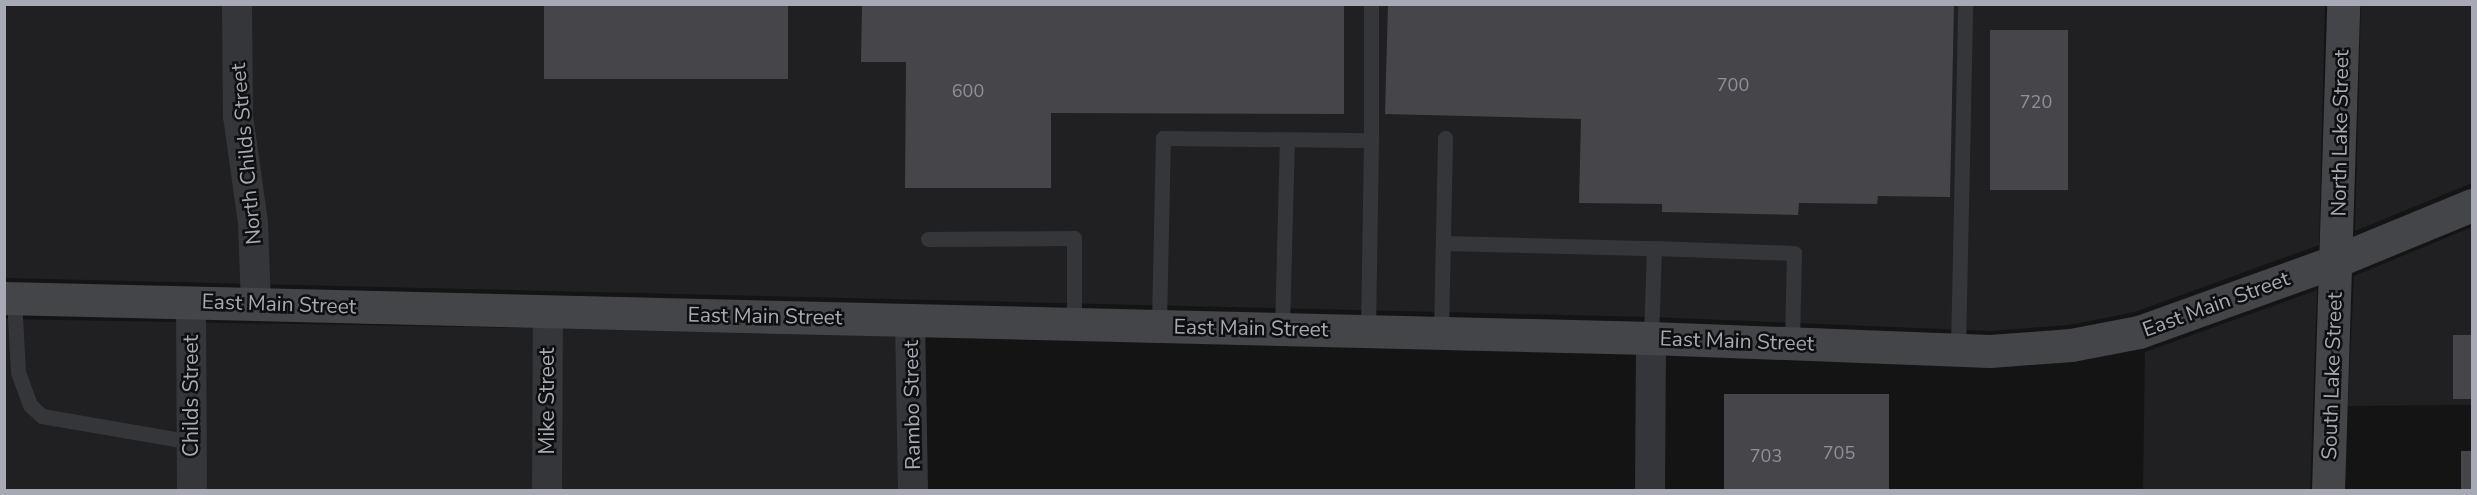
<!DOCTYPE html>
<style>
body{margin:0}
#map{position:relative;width:2477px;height:495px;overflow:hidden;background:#141415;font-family:"Nunito Sans",sans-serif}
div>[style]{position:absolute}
.built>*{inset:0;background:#202022;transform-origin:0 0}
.building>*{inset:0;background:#46464a;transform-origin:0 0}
.lane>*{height:15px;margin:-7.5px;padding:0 7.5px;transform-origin:7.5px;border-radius:7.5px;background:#35363a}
.street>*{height:30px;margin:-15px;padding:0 15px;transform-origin:15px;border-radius:15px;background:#35363a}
.secondary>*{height:33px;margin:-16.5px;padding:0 16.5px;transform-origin:16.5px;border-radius:16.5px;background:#434549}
span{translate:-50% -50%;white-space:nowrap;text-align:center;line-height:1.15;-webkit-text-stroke:5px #0f0f10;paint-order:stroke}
.number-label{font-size:18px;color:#8f919a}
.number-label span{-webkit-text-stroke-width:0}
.street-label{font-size:21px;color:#a7aab4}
.frame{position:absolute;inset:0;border:6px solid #a7aab4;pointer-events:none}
</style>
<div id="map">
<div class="built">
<i style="clip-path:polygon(5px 5px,2325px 5px,2319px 245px,2135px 312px,2069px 325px,1990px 331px,1651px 317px,5px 278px)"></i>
<i style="clip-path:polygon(2361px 5px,2472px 5px,2472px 183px,2355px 231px)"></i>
<i style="clip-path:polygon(2472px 227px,2472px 405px,2348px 406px,2354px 276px)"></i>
<i style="clip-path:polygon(2317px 290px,2310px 490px,2143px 490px,2145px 352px)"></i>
<i style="left:5px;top:319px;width:906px;height:171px;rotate:1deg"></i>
</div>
<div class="building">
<i style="left:544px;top:4px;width:244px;height:75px"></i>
<i style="clip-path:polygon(862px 4px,1344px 4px,1344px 114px,1051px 113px,1051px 188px,905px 188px,906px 62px,861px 62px)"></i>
<i style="clip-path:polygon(1388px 4px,1954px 4px,1950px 197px,1878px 196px,1877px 204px,1799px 203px,1798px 215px,1662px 212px,1662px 204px,1579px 203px,1581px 119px,1385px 114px)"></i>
<i style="left:1990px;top:30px;width:78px;height:160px"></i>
<i style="left:2453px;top:335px;width:19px;height:64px"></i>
<i style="left:1724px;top:394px;width:165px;height:96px"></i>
<i style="left:2461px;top:451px;width:11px;height:39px"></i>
</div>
<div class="lane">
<i style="left:1371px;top:140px;width:136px;rotate:-90deg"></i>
<i style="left:928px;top:239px;width:146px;rotate:-0.4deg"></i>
<i style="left:1074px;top:238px;width:86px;rotate:90deg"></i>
<i style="left:1443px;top:243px;width:211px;rotate:1.4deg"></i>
<i style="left:1654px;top:248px;width:90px;rotate:91.9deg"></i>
<i style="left:1654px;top:248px;width:140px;rotate:2deg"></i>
<i style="left:1794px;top:253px;width:90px;rotate:91.3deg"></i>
<i style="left:14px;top:298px;width:74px;rotate:86.9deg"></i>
<i style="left:18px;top:372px;width:35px;rotate:70deg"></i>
<i style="left:30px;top:405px;width:16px;rotate:43deg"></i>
<i style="left:42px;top:416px;width:152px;rotate:9.8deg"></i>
<i style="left:1159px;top:325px;width:187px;rotate:-88.8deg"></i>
<i style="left:1163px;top:138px;width:208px;rotate:0.6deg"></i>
<i style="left:1371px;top:140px;width:191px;rotate:90.9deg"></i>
<i style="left:1282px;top:328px;width:189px;rotate:-88.5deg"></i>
<i style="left:1441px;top:332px;width:194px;rotate:-88.8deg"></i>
<i style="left:1958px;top:350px;width:346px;rotate:-88.8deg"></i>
</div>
<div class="street">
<i style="left:237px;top:4px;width:112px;rotate:89.5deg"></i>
<i style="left:238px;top:116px;width:108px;rotate:82deg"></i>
<i style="left:253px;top:223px;width:81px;rotate:87.9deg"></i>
<i style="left:191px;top:302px;width:188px;rotate:89.7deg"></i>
<i style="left:910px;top:319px;width:171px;rotate:89deg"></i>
<i style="left:547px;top:490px;width:179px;rotate:-89.7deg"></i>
<i style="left:1650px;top:490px;width:152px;rotate:-89.6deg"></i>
</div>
<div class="secondary">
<i style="left:4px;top:298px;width:1647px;rotate:1.39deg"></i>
<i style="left:1651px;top:338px;width:339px;rotate:2.2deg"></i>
<i style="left:1990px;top:351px;width:81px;rotate:-4.2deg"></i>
<i style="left:2071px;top:345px;width:69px;rotate:-10.8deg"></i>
<i style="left:2139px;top:332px;width:209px;rotate:-19.8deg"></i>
<i style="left:2336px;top:261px;width:147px;rotate:-22.4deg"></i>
<i style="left:2328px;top:490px;width:486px;rotate:-88.2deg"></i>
</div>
<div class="number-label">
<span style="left:1733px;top:85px">700</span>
<span style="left:968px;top:91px">600</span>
<span style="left:2036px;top:102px">720</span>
<span style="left:1839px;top:453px">705</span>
<span style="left:1766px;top:456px">703</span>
</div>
<div class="street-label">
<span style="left:2340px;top:133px;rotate:-89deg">North Lake Street</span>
<span style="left:246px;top:154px;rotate:-95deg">North Childs Street</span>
<span style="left:279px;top:304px;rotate:2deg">East Main Street</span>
<span style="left:2216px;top:304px;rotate:-20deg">East Main Street</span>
<span style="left:765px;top:316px;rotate:1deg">East Main Street</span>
<span style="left:1251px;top:328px;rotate:1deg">East Main Street</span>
<span style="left:1737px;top:341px;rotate:2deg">East Main Street</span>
<span style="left:2332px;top:376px;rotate:-88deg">South Lake Street</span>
<span style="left:191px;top:396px;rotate:-90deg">Childs Street</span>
<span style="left:547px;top:401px;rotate:-90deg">Mike Street</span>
<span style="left:912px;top:405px;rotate:-91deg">Rambo Street</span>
</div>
<div class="frame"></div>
</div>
